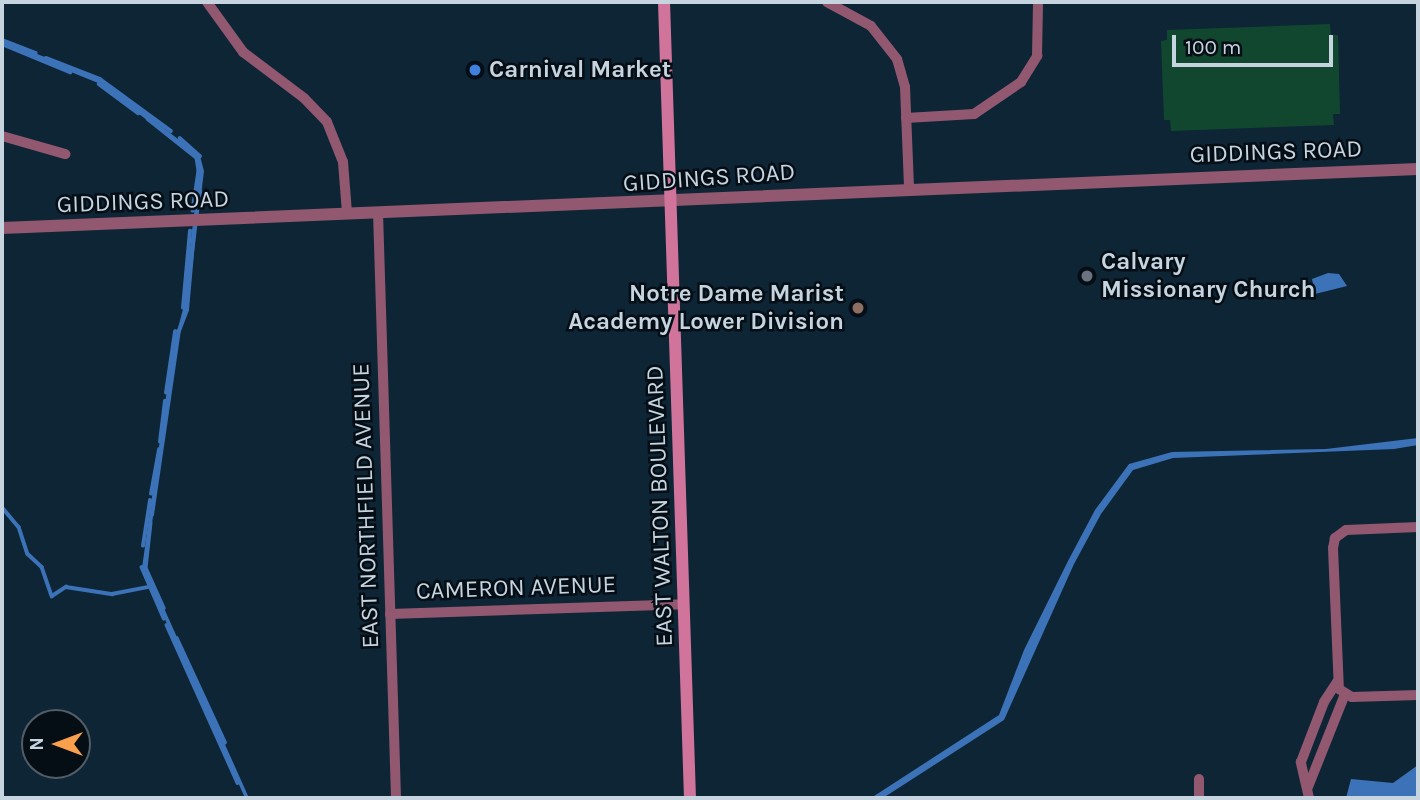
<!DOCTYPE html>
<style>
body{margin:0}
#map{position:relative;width:1420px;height:800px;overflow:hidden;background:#0e2536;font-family:Karla,sans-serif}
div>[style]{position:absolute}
.green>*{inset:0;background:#11472f}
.water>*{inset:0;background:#3c73b8}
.stream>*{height:3.5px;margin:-1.75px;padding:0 1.75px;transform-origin:1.75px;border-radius:1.75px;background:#3c73b8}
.minor>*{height:10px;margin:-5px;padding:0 5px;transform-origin:5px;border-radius:5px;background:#915870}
.tertiary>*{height:12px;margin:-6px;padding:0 6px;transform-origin:6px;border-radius:6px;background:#915870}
.secondary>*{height:12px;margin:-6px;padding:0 6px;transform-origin:6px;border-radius:6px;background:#d0749c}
.dots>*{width:19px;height:19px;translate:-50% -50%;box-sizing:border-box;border:4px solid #050d15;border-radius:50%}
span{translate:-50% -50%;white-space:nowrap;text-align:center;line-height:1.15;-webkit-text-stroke:5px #050d15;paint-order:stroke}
.poi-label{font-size:24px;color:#c6d4e0;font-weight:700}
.left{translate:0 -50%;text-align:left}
.right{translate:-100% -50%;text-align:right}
.street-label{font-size:24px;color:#c6d4e0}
.frame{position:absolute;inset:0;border:4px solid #c6d4e0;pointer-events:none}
.north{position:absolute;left:21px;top:709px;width:70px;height:70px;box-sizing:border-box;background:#050d15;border:2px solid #525d66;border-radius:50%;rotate:270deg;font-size:19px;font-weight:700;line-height:28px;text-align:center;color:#c6d4e0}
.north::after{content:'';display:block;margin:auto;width:24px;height:32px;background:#f8a04b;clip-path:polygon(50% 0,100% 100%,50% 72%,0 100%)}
.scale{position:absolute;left:1172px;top:35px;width:161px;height:32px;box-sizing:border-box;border:4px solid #c6d4e0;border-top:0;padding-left:9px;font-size:21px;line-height:24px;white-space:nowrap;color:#c6d4e0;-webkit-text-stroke:5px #050d15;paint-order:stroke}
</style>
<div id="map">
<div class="green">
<i style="clip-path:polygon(1330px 24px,1331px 35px,1338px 35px,1340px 114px,1333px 114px,1334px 125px,1171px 131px,1170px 120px,1164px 120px,1161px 41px,1167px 40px,1167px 30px)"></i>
</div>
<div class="water">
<i style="clip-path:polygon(2px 40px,100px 79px,200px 156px,204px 171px,187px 310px,176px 347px,146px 568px,249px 798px,245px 798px,142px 568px,173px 347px,183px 309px,199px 171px,197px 158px,98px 83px,2px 44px)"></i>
<i style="clip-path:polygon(1328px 273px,1339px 274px,1347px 286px,1315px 294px,1312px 279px)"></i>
<i style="clip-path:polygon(1418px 438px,1418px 445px,1394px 449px,1173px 458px,1133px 470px,1101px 514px,1074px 564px,1004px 720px,883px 798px,871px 798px,999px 715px,1024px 650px,1068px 561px,1095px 510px,1129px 464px,1172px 452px,1326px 449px)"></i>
<i style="clip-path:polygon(1418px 765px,1418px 798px,1346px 798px,1351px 779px,1393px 783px)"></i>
</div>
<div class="stream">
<i style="left:2px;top:40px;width:36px;rotate:21deg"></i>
<i style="left:2px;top:44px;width:74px;rotate:22.4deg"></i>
<i style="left:46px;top:58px;width:58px;rotate:21.3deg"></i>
<i style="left:100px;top:79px;width:88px;rotate:36.2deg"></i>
<i style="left:99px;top:84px;width:49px;rotate:36.6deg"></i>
<i style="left:148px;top:119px;width:63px;rotate:38.5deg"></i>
<i style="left:197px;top:158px;width:13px;rotate:81deg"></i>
<i style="left:199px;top:171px;width:40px;rotate:98.5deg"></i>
<i style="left:180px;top:138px;width:27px;rotate:42deg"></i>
<i style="left:197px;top:211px;width:20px;rotate:-81deg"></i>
<i style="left:183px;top:308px;width:77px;rotate:-84.8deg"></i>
<i style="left:166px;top:393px;width:62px;rotate:-81.6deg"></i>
<i style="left:160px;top:442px;width:41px;rotate:-83deg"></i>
<i style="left:151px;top:494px;width:45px;rotate:-79.7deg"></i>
<i style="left:2px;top:507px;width:26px;rotate:50deg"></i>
<i style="left:19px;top:527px;width:28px;rotate:72deg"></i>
<i style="left:28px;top:554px;width:19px;rotate:43deg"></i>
<i style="left:42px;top:567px;width:31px;rotate:71deg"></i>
<i style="left:52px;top:596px;width:17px;rotate:-33deg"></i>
<i style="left:66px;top:587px;width:47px;rotate:8.7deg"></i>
<i style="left:112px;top:594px;width:37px;rotate:-11deg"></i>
<i style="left:152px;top:515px;width:186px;rotate:-81.7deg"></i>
<i style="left:179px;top:331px;width:22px;rotate:-69deg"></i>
<i style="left:187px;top:310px;width:79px;rotate:-84.9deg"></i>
<i style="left:151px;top:523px;width:45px;rotate:96.3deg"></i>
<i style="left:146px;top:568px;width:44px;rotate:65.8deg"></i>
<i style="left:143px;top:546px;width:46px;rotate:-81.2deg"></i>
<i style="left:142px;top:567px;width:56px;rotate:66.7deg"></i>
<i style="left:167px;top:625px;width:173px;rotate:65.8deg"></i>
<i style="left:177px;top:638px;width:115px;rotate:65.2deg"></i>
</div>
<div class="minor">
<i style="left:207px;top:2px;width:62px;rotate:54.2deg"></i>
<i style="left:243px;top:52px;width:76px;rotate:37deg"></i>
<i style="left:304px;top:98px;width:33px;rotate:46deg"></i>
<i style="left:327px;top:122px;width:43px;rotate:68.2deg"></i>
<i style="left:343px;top:162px;width:51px;rotate:85.5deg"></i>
<i style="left:827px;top:2px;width:50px;rotate:28.6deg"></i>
<i style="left:871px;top:26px;width:42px;rotate:51.8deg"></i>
<i style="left:897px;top:59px;width:29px;rotate:74deg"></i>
<i style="left:905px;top:87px;width:101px;rotate:87.7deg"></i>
<i style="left:906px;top:118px;width:68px;rotate:-3.4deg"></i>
<i style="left:974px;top:114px;width:57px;rotate:-34.2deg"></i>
<i style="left:1021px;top:82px;width:31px;rotate:-58deg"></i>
<i style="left:1037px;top:56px;width:54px;rotate:-88.9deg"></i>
<i style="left:2px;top:136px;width:66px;rotate:15.9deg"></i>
<i style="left:378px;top:212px;width:586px;rotate:88.24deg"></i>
<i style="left:1418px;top:527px;width:72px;rotate:177.6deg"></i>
<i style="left:1346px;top:530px;width:14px;rotate:144deg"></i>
<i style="left:1335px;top:538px;width:10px;rotate:101deg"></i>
<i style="left:1333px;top:548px;width:141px;rotate:87.6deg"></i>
<i style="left:1339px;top:689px;width:15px;rotate:32deg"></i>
<i style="left:1352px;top:697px;width:66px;rotate:-1.7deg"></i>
<i style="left:390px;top:614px;width:294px;rotate:-1.9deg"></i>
<i style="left:1199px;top:779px;width:19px;rotate:90deg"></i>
<i style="left:1308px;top:787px;width:100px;rotate:-68.3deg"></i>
<i style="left:1309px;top:798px;width:37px;rotate:-103deg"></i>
<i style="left:1301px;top:762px;width:64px;rotate:-69deg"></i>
<i style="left:1324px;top:702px;width:24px;rotate:-57deg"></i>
</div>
<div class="tertiary">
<i style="left:2px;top:228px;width:1417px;rotate:-2.39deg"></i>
</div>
<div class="secondary">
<i style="left:664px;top:2px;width:796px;rotate:88.13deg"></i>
</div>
<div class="dots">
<i style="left:475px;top:70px;background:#3f7fe0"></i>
<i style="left:1087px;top:276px;background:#6b7280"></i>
<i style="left:858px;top:308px;background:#8d6e63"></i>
</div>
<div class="poi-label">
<span class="left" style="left:489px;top:70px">Carnival Market</span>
<span class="left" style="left:1101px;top:276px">Calvary<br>Missionary Church</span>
<span class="right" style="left:844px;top:308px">Notre Dame Marist<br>Academy Lower Division</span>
</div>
<div class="street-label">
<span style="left:1276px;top:152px;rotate:-2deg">GIDDINGS ROAD</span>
<span style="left:709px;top:178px;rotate:-4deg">GIDDINGS ROAD</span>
<span style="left:143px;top:202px;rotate:-2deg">GIDDINGS ROAD</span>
<span style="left:366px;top:506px;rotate:-92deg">EAST NORTHFIELD AVENUE</span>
<span style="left:660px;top:506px;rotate:-92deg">EAST WALTON BOULEVARD</span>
<span style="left:516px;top:588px;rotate:-2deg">CAMERON AVENUE</span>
</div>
<div class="frame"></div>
<div class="north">N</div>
<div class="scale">100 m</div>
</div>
